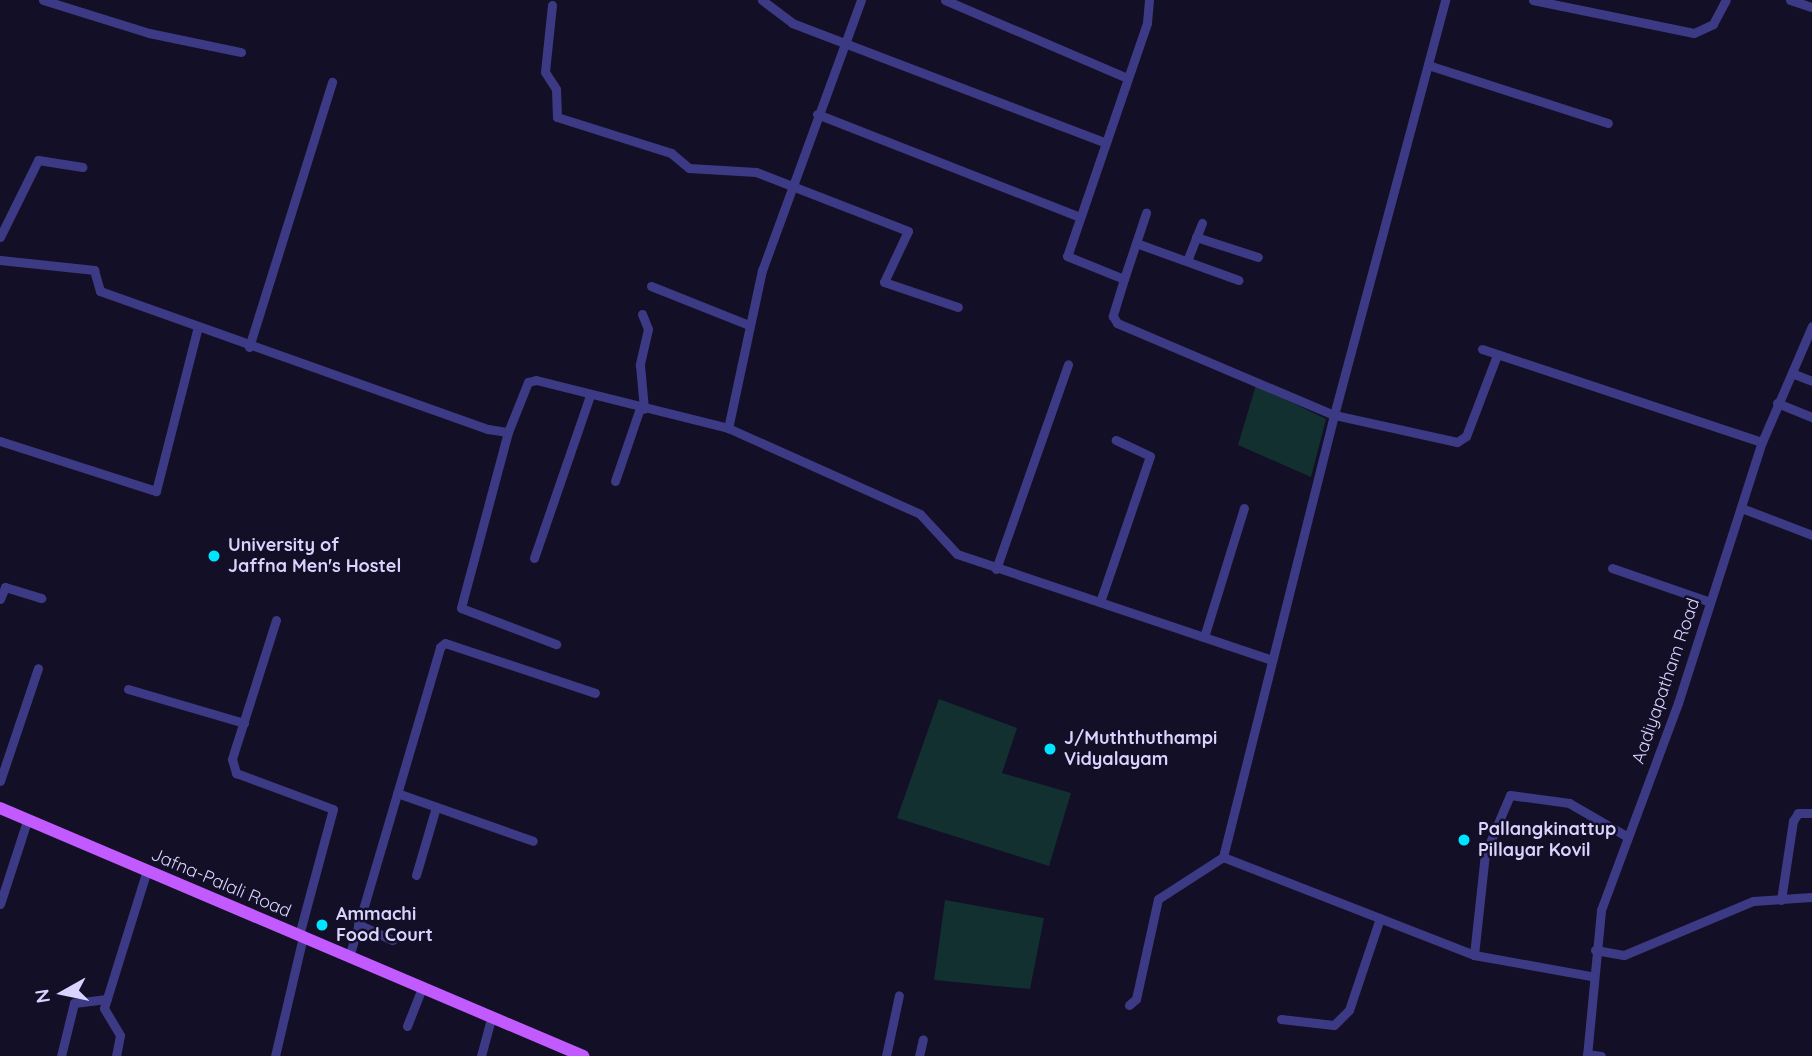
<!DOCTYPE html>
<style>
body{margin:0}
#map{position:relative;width:1812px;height:1056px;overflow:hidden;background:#130f26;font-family:Quicksand,sans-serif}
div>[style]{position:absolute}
.green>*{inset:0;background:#12302f}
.minor>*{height:9px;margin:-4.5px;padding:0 4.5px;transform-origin:4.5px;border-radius:4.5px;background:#3d3a85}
.major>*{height:12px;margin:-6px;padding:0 6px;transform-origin:6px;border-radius:6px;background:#c25bff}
.dots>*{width:19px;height:19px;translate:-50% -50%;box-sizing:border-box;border:4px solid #130f26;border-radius:50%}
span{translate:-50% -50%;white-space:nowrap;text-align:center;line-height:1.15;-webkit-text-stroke:5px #130f26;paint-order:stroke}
.poi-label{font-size:18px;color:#d9d4ff;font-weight:700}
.left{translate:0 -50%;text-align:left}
.street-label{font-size:18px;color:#d9d4ff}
.north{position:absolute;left:28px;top:958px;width:70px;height:70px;-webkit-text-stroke:5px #130f26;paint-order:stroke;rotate:261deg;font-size:19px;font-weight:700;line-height:28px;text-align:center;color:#d9d4ff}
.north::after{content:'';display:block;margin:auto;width:24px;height:32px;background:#d9d4ff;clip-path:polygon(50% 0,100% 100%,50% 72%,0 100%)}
</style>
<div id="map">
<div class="green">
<i style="clip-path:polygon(1256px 385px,1326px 419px,1311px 477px,1238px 445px)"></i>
<i style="clip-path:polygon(939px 699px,1017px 728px,1002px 773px,1071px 793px,1049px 866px,897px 818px)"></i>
<i style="clip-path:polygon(945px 900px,1044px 918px,1030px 989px,934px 980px)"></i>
</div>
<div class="minor">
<i style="left:43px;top:0;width:111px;rotate:17.3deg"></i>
<i style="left:149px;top:33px;width:94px;rotate:11.7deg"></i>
<i style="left:762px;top:0;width:38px;rotate:37deg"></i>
<i style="left:792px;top:23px;width:333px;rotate:20.9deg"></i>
<i style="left:861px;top:0;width:288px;rotate:110.1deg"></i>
<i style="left:762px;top:270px;width:162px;rotate:102.1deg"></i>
<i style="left:728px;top:428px;width:210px;rotate:24.1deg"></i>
<i style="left:920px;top:514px;width:54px;rotate:47.2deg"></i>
<i style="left:957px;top:554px;width:332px;rotate:18.6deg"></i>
<i style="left:945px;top:0;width:196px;rotate:23.2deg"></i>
<i style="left:1149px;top:0;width:23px;rotate:95deg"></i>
<i style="left:1147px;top:23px;width:246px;rotate:108.9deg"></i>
<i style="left:1067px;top:256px;width:61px;rotate:22deg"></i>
<i style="left:1124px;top:279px;width:39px;rotate:107deg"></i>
<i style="left:1113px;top:316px;width:8px;rotate:60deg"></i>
<i style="left:1117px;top:323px;width:236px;rotate:23deg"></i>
<i style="left:1334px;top:415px;width:430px;rotate:-75deg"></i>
<i style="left:1533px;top:0;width:164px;rotate:11.6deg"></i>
<i style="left:1694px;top:33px;width:21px;rotate:-25deg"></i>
<i style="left:1713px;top:24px;width:27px;rotate:-62deg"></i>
<i style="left:1790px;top:0;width:23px;rotate:18deg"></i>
<i style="left:552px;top:5px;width:67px;rotate:96deg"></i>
<i style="left:545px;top:72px;width:20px;rotate:57deg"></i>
<i style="left:556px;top:89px;width:28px;rotate:88deg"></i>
<i style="left:557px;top:117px;width:120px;rotate:17.5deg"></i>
<i style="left:671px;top:153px;width:23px;rotate:40deg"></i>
<i style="left:689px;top:168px;width:67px;rotate:3.4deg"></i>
<i style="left:756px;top:172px;width:163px;rotate:21.2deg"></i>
<i style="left:908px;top:231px;width:56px;rotate:115.2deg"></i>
<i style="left:884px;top:282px;width:78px;rotate:18.7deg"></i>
<i style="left:1428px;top:65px;width:189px;rotate:17.9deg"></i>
<i style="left:817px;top:114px;width:279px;rotate:21.4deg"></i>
<i style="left:0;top:237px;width:86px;rotate:-63.7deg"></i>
<i style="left:38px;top:160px;width:45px;rotate:9deg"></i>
<i style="left:1196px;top:237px;width:65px;rotate:17.9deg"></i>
<i style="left:1136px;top:243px;width:109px;rotate:19.9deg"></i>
<i style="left:0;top:260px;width:95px;rotate:6.1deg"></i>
<i style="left:94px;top:270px;width:22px;rotate:74deg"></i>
<i style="left:100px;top:291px;width:412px;rotate:19.6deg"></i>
<i style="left:488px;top:429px;width:20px;rotate:9deg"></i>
<i style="left:508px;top:432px;width:54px;rotate:-68.2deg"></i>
<i style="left:528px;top:382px;width:8px;rotate:-14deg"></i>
<i style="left:536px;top:380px;width:198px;rotate:14deg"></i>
<i style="left:1187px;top:261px;width:41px;rotate:-68.5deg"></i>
<i style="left:1124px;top:279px;width:70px;rotate:-71.6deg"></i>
<i style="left:651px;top:286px;width:105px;rotate:21.7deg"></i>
<i style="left:642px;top:314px;width:16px;rotate:68deg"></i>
<i style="left:648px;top:329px;width:37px;rotate:103deg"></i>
<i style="left:640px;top:365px;width:44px;rotate:84.8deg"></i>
<i style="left:249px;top:347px;width:278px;rotate:-72.6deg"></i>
<i style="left:1482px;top:349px;width:295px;rotate:18.4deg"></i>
<i style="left:1497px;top:355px;width:87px;rotate:110.9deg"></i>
<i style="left:1466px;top:436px;width:11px;rotate:146deg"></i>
<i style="left:1457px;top:442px;width:126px;rotate:-167.6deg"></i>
<i style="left:1334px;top:415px;width:456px;rotate:104.1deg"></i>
<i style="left:1223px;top:857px;width:269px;rotate:21.3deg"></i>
<i style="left:1474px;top:955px;width:119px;rotate:10.2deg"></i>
<i style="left:1794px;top:374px;width:19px;rotate:21deg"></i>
<i style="left:1777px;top:403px;width:38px;rotate:22deg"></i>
<i style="left:508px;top:432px;width:182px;rotate:105deg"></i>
<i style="left:461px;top:608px;width:102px;rotate:20.8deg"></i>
<i style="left:0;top:441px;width:164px;rotate:17.8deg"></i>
<i style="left:156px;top:491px;width:170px;rotate:-75.7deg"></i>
<i style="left:615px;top:481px;width:77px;rotate:-71.1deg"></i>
<i style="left:1744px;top:509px;width:73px;rotate:20.9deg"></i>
<i style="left:534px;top:558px;width:172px;rotate:-71deg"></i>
<i style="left:1612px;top:568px;width:104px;rotate:19.1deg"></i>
<i style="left:996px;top:569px;width:217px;rotate:-70.6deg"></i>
<i style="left:0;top:599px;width:13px;rotate:-67deg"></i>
<i style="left:5px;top:587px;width:38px;rotate:17deg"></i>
<i style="left:1100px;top:602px;width:154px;rotate:-71.1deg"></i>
<i style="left:1150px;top:456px;width:38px;rotate:-155deg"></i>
<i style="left:276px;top:620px;width:146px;rotate:107.6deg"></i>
<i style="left:232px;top:759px;width:15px;rotate:74deg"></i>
<i style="left:236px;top:773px;width:103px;rotate:20.4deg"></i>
<i style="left:333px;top:809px;width:131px;rotate:105.1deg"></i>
<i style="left:1204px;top:637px;width:135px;rotate:-72.8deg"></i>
<i style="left:128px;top:689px;width:121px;rotate:16.3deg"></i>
<i style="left:0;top:781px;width:119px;rotate:-71.4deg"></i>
<i style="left:397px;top:793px;width:144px;rotate:19.4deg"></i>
<i style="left:416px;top:875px;width:71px;rotate:-73.6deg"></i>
<i style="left:1781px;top:900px;width:80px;rotate:-81.4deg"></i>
<i style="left:1793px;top:821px;width:9px;rotate:-58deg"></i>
<i style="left:1798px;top:813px;width:14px"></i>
<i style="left:0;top:904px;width:87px;rotate:-72deg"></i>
<i style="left:358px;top:924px;width:38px;rotate:25deg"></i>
<i style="left:1595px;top:950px;width:29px;rotate:10deg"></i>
<i style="left:1624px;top:955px;width:140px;rotate:-22.7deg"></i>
<i style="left:1753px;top:901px;width:59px;rotate:-3.9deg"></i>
<i style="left:1474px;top:955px;width:102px;rotate:-83.8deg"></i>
<i style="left:1485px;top:854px;width:64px;rotate:-67deg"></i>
<i style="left:1510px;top:795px;width:60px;rotate:7.7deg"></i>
<i style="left:1569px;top:803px;width:68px;rotate:30deg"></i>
<i style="left:349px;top:957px;width:323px;rotate:-73.6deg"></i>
<i style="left:440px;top:647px;width:6px;rotate:-39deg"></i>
<i style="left:445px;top:643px;width:158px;rotate:18.4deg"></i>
<i style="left:1129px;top:1005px;width:9px;rotate:-41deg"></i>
<i style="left:1136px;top:999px;width:102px;rotate:-77.6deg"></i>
<i style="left:1158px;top:899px;width:77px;rotate:-32.9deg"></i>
<i style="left:1281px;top:1019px;width:53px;rotate:6.5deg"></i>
<i style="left:1334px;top:1025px;width:21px;rotate:-45deg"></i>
<i style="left:1349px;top:1010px;width:97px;rotate:-71.4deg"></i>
<i style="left:407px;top:1026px;width:41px;rotate:-68.5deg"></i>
<i style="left:1587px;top:1054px;width:14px;rotate:8deg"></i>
<i style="left:61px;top:1056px;width:55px;rotate:-76.2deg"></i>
<i style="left:74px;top:1003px;width:33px;rotate:-7deg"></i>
<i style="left:116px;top:1056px;width:21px;rotate:-79deg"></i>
<i style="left:120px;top:1035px;width:31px;rotate:-121deg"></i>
<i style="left:104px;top:1008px;width:145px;rotate:-72.7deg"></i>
<i style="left:275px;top:1056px;width:122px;rotate:-76.8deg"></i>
<i style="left:481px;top:1056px;width:39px;rotate:-75deg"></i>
<i style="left:886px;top:1056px;width:62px;rotate:-78deg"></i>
<i style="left:919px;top:1056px;width:17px;rotate:-77deg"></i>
<i style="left:1587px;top:1056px;width:147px;rotate:-84.5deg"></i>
<i style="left:1601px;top:910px;width:221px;rotate:-69.6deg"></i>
<i style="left:1678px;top:703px;width:274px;rotate:-72.2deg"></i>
<i style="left:1762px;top:442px;width:126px;rotate:-66.7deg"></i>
</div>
<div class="major">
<i style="left:0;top:808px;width:634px;rotate:23.04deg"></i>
</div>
<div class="dots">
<i style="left:214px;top:556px;background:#00e5ff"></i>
<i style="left:1050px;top:749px;background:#00e5ff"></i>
<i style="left:1464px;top:840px;background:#00e5ff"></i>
<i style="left:322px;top:925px;background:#00e5ff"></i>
</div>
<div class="poi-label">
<span class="left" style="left:228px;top:556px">University of<br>Jaffna Men's Hostel</span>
<span class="left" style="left:1064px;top:749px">J/Muththuthampi<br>Vidyalayam</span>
<span class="left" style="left:1478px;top:840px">Pallangkinattup<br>Pillayar Kovil</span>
<span class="left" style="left:336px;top:925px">Ammachi<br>Food Court</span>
</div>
<div class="street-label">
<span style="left:1666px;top:681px;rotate:-71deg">Aadiyapatham Road</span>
<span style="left:221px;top:883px;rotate:23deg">Jafna-Palali Road</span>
</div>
<div class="north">N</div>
</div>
